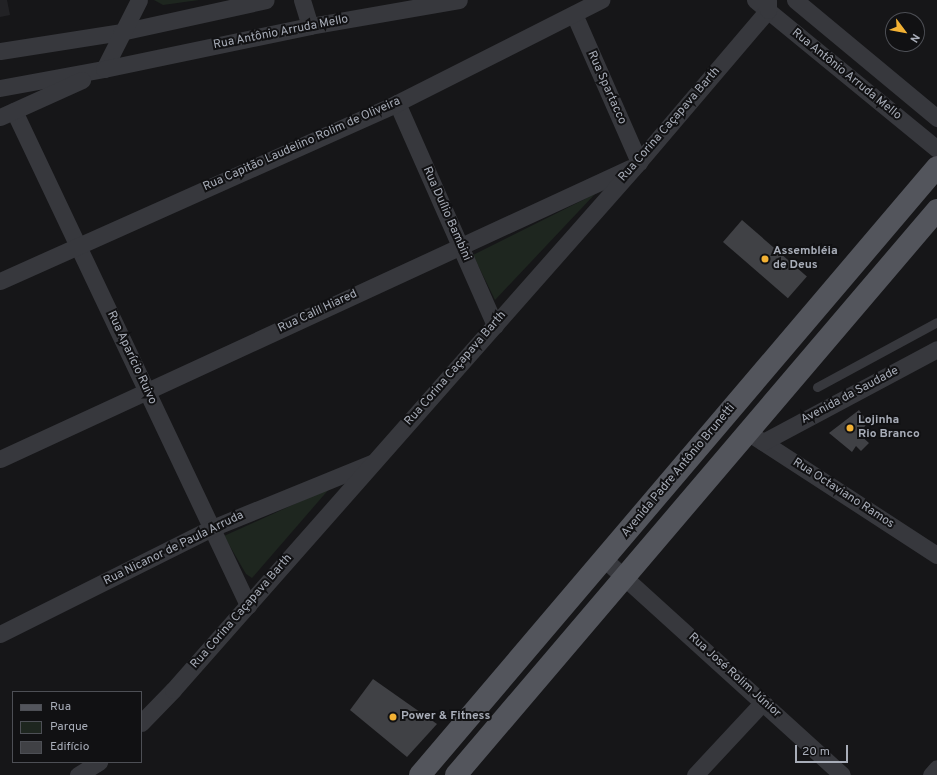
<!DOCTYPE html>
<meta charset="utf-8">
<style>
body{margin:0}
#map{position:relative;width:937px;height:775px;overflow:hidden;background:#161618;font-family:Overpass,sans-serif}
div>[style]{position:absolute}
.built>*{inset:0;background:#222225}
.green>*{inset:0;background:#1e261f}
.building>*{inset:0;background:#404145;transform-origin:0 0}
.service>*{height:9px;margin:-4.5px;padding:0 4.5px;transform-origin:4.5px;border-radius:4.5px;background:#37383d}
.minor>*{height:17px;margin:-8.5px;padding:0 8.5px;transform-origin:8.5px;border-radius:8.5px;background:#37383d}
.primary>*{height:22px;margin:-11px;padding:0 11px;transform-origin:11px;border-radius:11px;background:#53555c}
.dots>*{width:11px;height:11px;translate:-50% -50%;box-sizing:border-box;border:2px solid #111113;border-radius:50%}
span{translate:-50% -50%;white-space:nowrap;text-align:center;line-height:1.15;-webkit-text-stroke:4px #111113;paint-order:stroke}
.street-label{font-size:12px;color:#a8adb8}
.poi-label{font-size:12px;color:#a8adb8;font-weight:700}
.left{translate:0 -50%;text-align:left}
.legend{position:absolute;left:12px;top:691px;width:130px;height:72px;box-sizing:border-box;background:#111113;border:1px solid #4d4f55;margin:0;padding:5px 7px;list-style:none;font-size:12px;color:#a8adb8}
.legend li{display:flex;align-items:center;gap:8px;height:20px}
.legend b{width:20px;border:1px solid #4d4f55}
.north{position:absolute;left:885px;top:12px;width:40px;height:40px;box-sizing:border-box;background:#111113;border:1px solid #4d4f55;border-radius:50%;rotate:122deg;font-size:11px;font-weight:700;line-height:16px;text-align:center;color:#a8adb8}
.north::after{content:'';display:block;margin:auto;width:14px;height:18px;background:#f2b134;clip-path:polygon(50% 0,100% 100%,50% 72%,0 100%)}
.scale{position:absolute;left:795px;top:745px;width:53px;height:18px;box-sizing:border-box;border:2px solid #a8adb8;border-top:0;padding-left:5px;font-size:12px;line-height:14px;white-space:nowrap;color:#a8adb8;-webkit-text-stroke:3px #111113;paint-order:stroke}
</style>
<div id="map">
<div class="built">
<i style="clip-path:polygon(0 0,7px 0,10px 15px,0 17px)"></i>
</div>
<div class="green">
<i style="clip-path:polygon(154px 0,199px 0,163px 5px)"></i>
<i style="clip-path:polygon(595px 194px,495px 300px,473px 255px)"></i>
<i style="clip-path:polygon(330px 488px,252px 578px,246px 574px,224px 536px)"></i>
</div>
<div class="building">
<i style="left:742px;top:220px;width:86px;height:29px;rotate:41deg"></i>
<i style="clip-path:polygon(859px 410px,868px 422px,859px 434px,869px 443px,861px 451px,856px 446px,852px 452px,829px 433px)"></i>
<i style="clip-path:polygon(373px 679px,437px 724px,407px 757px,350px 710px)"></i>
</div>
<div class="service">
<i style="left:817px;top:387px;width:136px;rotate:-28.4deg"></i>
</div>
<div class="minor">
<i style="left:302px;top:0;width:27px;rotate:73deg"></i>
<i style="left:755px;top:0;width:235px;rotate:39.3deg"></i>
<i style="left:795px;top:0;width:185px;rotate:39.7deg"></i>
<i style="left:574px;top:14px;width:162px;rotate:66.3deg"></i>
<i style="left:0;top:51px;width:122px;rotate:-8.9deg"></i>
<i style="left:121px;top:32px;width:148px;rotate:-12.4deg"></i>
<i style="left:104px;top:69px;width:77px;rotate:-63.1deg"></i>
<i style="left:0;top:88px;width:106px;rotate:-10.4deg"></i>
<i style="left:104px;top:69px;width:210px;rotate:-11.8deg"></i>
<i style="left:310px;top:26px;width:151px;rotate:-9.9deg"></i>
<i style="left:397px;top:103px;width:243px;rotate:66.2deg"></i>
<i style="left:14px;top:111px;width:547px;rotate:64.65deg"></i>
<i style="left:0;top:117px;width:90px;rotate:-24.3deg"></i>
<i style="left:0;top:281px;width:435px;rotate:-24.1deg"></i>
<i style="left:397px;top:103px;width:229px;rotate:-26.8deg"></i>
<i style="left:749px;top:433px;width:224px;rotate:33deg"></i>
<i style="left:763px;top:442px;width:197px;rotate:-28.1deg"></i>
<i style="left:0;top:459px;width:694px;rotate:-24.79deg"></i>
<i style="left:604px;top:559px;width:321px;rotate:42.2deg"></i>
<i style="left:0;top:634px;width:237px;rotate:-26.6deg"></i>
<i style="left:212px;top:528px;width:172px;rotate:-22.2deg"></i>
<i style="left:141px;top:723px;width:46px;rotate:-45.9deg"></i>
<i style="left:173px;top:690px;width:700px;rotate:-48.59deg"></i>
<i style="left:636px;top:165px;width:204px;rotate:-49.6deg"></i>
<i style="left:768px;top:10px;width:10px;rotate:-90deg"></i>
<i style="left:78px;top:775px;width:25px;rotate:-32deg"></i>
<i style="left:695px;top:775px;width:100px;rotate:-47deg"></i>
<i style="left:931px;top:775px;width:9px;rotate:-49deg"></i>
</div>
<div class="primary">
<i style="left:420px;top:775px;width:798px;rotate:-49.62deg"></i>
<i style="left:456px;top:775px;width:742px;rotate:-49.59deg"></i>
</div>
<div class="dots">
<i style="left:765px;top:259px;background:#f2b134"></i>
<i style="left:850px;top:428px;background:#f2b134"></i>
<i style="left:393px;top:717px;background:#f2b134"></i>
</div>
<div class="street-label">
<span style="left:281px;top:33px;rotate:-11deg">Rua Antônio Arruda Mello</span>
<span style="left:846px;top:75px;rotate:39deg">Rua Antônio Arruda Mello</span>
<span style="left:606px;top:88px;rotate:66deg">Rua Spartacco</span>
<span style="left:670px;top:125px;rotate:-49deg">Rua Corina Caçapava Barth</span>
<span style="left:302px;top:145px;rotate:-24deg">Rua Capitão Laudelino Rolim de Oliveira</span>
<span style="left:446px;top:214px;rotate:66deg">Rua Duílio Bambini</span>
<span style="left:318px;top:312px;rotate:-25deg">Rua Calil Hiared</span>
<span style="left:131px;top:358px;rotate:65deg">Rua Aparício Ruivo</span>
<span style="left:456px;top:369px;rotate:-49deg">Rua Corina Caçapava Barth</span>
<span style="left:850px;top:396px;rotate:-28deg">Avenida da Saudade</span>
<span style="left:679px;top:471px;rotate:-50deg">Avenida Padre Antônio Brunetti</span>
<span style="left:843px;top:494px;rotate:33deg">Rua Octaviano Ramos</span>
<span style="left:174px;top:549px;rotate:-26deg">Rua Nicanor de Paula Arruda</span>
<span style="left:242px;top:612px;rotate:-49deg">Rua Corina Caçapava Barth</span>
<span style="left:734px;top:676px;rotate:42deg">Rua José Rolim Júnior</span>
</div>
<div class="poi-label">
<span class="left" style="left:773px;top:259px">Assembléia<br>de Deus</span>
<span class="left" style="left:858px;top:428px">Lojinha<br>Rio Branco</span>
<span class="left" style="left:401px;top:717px">Power &amp; Fitness</span>
</div>
<ul class="legend">
<li><b style="height:5px;background:#53555c"></b>Rua</li>
<li><b style="height:11px;background:#1e261f"></b>Parque</li>
<li><b style="height:11px;background:#404145"></b>Edifício</li>
</ul>
<div class="north">N</div>
<div class="scale">20 m</div>
</div>
